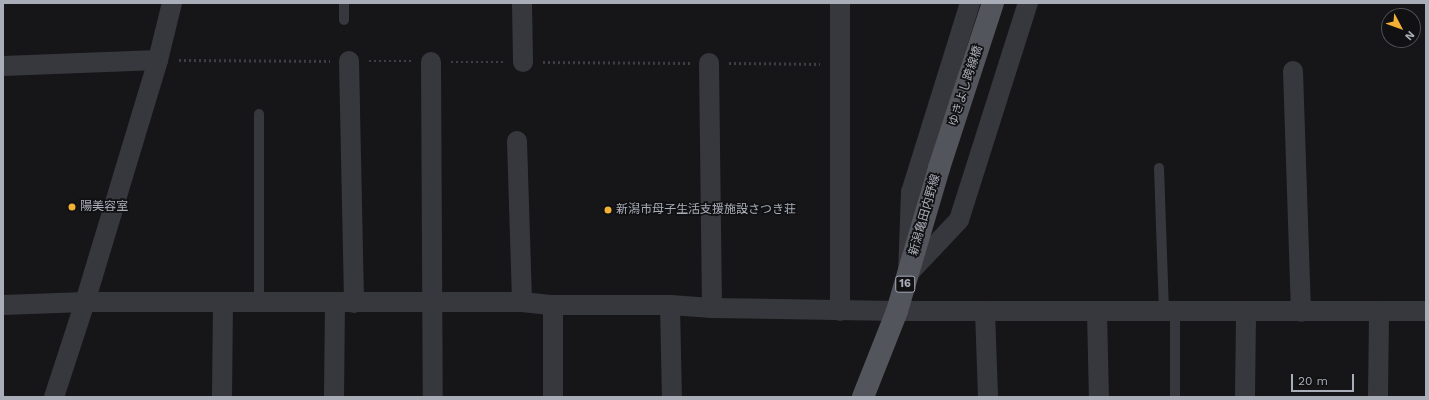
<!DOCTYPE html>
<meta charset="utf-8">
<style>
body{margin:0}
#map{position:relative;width:1429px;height:400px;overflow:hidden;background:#161618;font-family:"Work Sans","Noto Sans JP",sans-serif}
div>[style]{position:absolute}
.path>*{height:2.5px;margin-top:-1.25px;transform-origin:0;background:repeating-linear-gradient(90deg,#3d3f44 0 2px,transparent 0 5px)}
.lane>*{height:10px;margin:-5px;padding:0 5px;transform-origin:5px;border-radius:5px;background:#37383d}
.street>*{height:20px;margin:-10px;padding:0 10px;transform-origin:10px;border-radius:10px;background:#37383d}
.primary>*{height:22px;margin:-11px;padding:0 11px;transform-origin:11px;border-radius:11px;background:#53555c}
.dots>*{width:11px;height:11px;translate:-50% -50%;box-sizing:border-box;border:2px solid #111113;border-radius:50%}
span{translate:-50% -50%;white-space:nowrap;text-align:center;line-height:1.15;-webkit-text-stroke:3.5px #111113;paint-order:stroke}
.shield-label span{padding:1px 3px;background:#111113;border:1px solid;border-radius:3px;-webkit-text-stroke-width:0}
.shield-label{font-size:11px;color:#a8adb8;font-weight:700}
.street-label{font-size:12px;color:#a8adb8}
.poi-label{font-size:12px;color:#a8adb8}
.left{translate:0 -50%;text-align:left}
.frame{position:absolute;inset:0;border:4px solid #a8adb8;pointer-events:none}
.north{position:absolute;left:1381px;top:8px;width:40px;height:40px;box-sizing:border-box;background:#111113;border:1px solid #4d4f55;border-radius:50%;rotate:131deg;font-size:11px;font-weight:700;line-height:16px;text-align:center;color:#a8adb8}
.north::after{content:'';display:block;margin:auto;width:14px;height:18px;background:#f2b134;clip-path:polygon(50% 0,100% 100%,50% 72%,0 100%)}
.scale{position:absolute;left:1291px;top:374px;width:63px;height:18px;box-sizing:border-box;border:2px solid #a8adb8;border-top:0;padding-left:5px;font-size:12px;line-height:14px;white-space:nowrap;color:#a8adb8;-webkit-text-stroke:3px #111113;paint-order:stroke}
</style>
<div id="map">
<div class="path">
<i style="left:179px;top:60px;width:151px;rotate:0.4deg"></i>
<i style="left:369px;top:61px;width:43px"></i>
<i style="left:451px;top:62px;width:53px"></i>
<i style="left:543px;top:62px;width:147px;rotate:0.4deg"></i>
<i style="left:729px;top:63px;width:91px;rotate:0.6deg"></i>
</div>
<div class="lane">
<i style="left:344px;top:20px;width:17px;rotate:-90deg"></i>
<i style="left:1159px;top:168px;width:144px;rotate:88deg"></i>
<i style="left:259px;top:303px;width:189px;rotate:-90deg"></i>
<i style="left:1175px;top:312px;width:85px;rotate:90deg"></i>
</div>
<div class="street">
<i style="left:522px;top:3px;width:59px;rotate:89deg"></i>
<i style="left:840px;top:3px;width:308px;rotate:90deg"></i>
<i style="left:970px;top:3px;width:198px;rotate:107.3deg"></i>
<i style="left:911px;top:192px;width:82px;rotate:92.1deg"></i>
<i style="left:908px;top:274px;width:74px;rotate:-46.6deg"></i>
<i style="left:959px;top:220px;width:228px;rotate:-72.4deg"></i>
<i style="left:349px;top:61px;width:242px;rotate:88.8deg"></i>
<i style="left:431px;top:62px;width:335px;rotate:89.7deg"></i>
<i style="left:709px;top:63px;width:245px;rotate:89.3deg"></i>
<i style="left:3px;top:66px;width:155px;rotate:-2.2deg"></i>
<i style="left:1293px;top:71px;width:241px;rotate:88.1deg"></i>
<i style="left:517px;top:141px;width:161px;rotate:88.2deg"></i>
<i style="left:3px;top:305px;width:82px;rotate:-2.1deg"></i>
<i style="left:85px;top:302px;width:437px"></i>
<i style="left:522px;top:302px;width:31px;rotate:6deg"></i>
<i style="left:553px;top:305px;width:117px"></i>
<i style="left:670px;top:305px;width:42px;rotate:4.1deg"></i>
<i style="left:712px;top:308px;width:185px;rotate:0.9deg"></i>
<i style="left:897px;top:311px;width:529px"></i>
<i style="left:670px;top:305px;width:92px;rotate:88.8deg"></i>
<i style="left:985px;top:311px;width:86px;rotate:88deg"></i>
<i style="left:1097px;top:312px;width:85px;rotate:88.7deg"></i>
<i style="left:54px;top:397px;width:100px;rotate:-71.9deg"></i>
<i style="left:85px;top:302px;width:253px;rotate:-73.2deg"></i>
<i style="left:158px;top:60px;width:59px;rotate:-76.2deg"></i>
<i style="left:222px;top:397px;width:94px;rotate:-89.4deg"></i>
<i style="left:334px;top:397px;width:94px;rotate:-89.4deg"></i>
<i style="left:553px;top:397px;width:92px;rotate:-90deg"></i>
<i style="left:1245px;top:397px;width:85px;rotate:-89.3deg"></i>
<i style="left:1378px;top:397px;width:85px;rotate:-89.3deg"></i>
</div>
<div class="primary">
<i style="left:863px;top:397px;width:92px;rotate:-68.4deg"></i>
<i style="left:897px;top:311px;width:149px;rotate:-73.6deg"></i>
<i style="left:939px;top:168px;width:174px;rotate:-71.9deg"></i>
</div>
<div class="dots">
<i style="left:72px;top:207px;background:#f2b134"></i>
<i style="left:608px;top:210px;background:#f2b134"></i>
</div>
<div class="shield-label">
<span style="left:905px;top:284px">16</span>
</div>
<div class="street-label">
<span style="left:966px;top:86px;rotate:-72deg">ゆきよし跨線橋</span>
<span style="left:925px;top:215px;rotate:-74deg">新潟亀田内野線</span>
</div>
<div class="poi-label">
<span class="left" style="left:80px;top:207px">陽美容室</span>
<span class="left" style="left:616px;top:210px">新潟市母子生活支援施設さつき荘</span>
</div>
<div class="frame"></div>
<div class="north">N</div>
<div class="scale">20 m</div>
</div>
